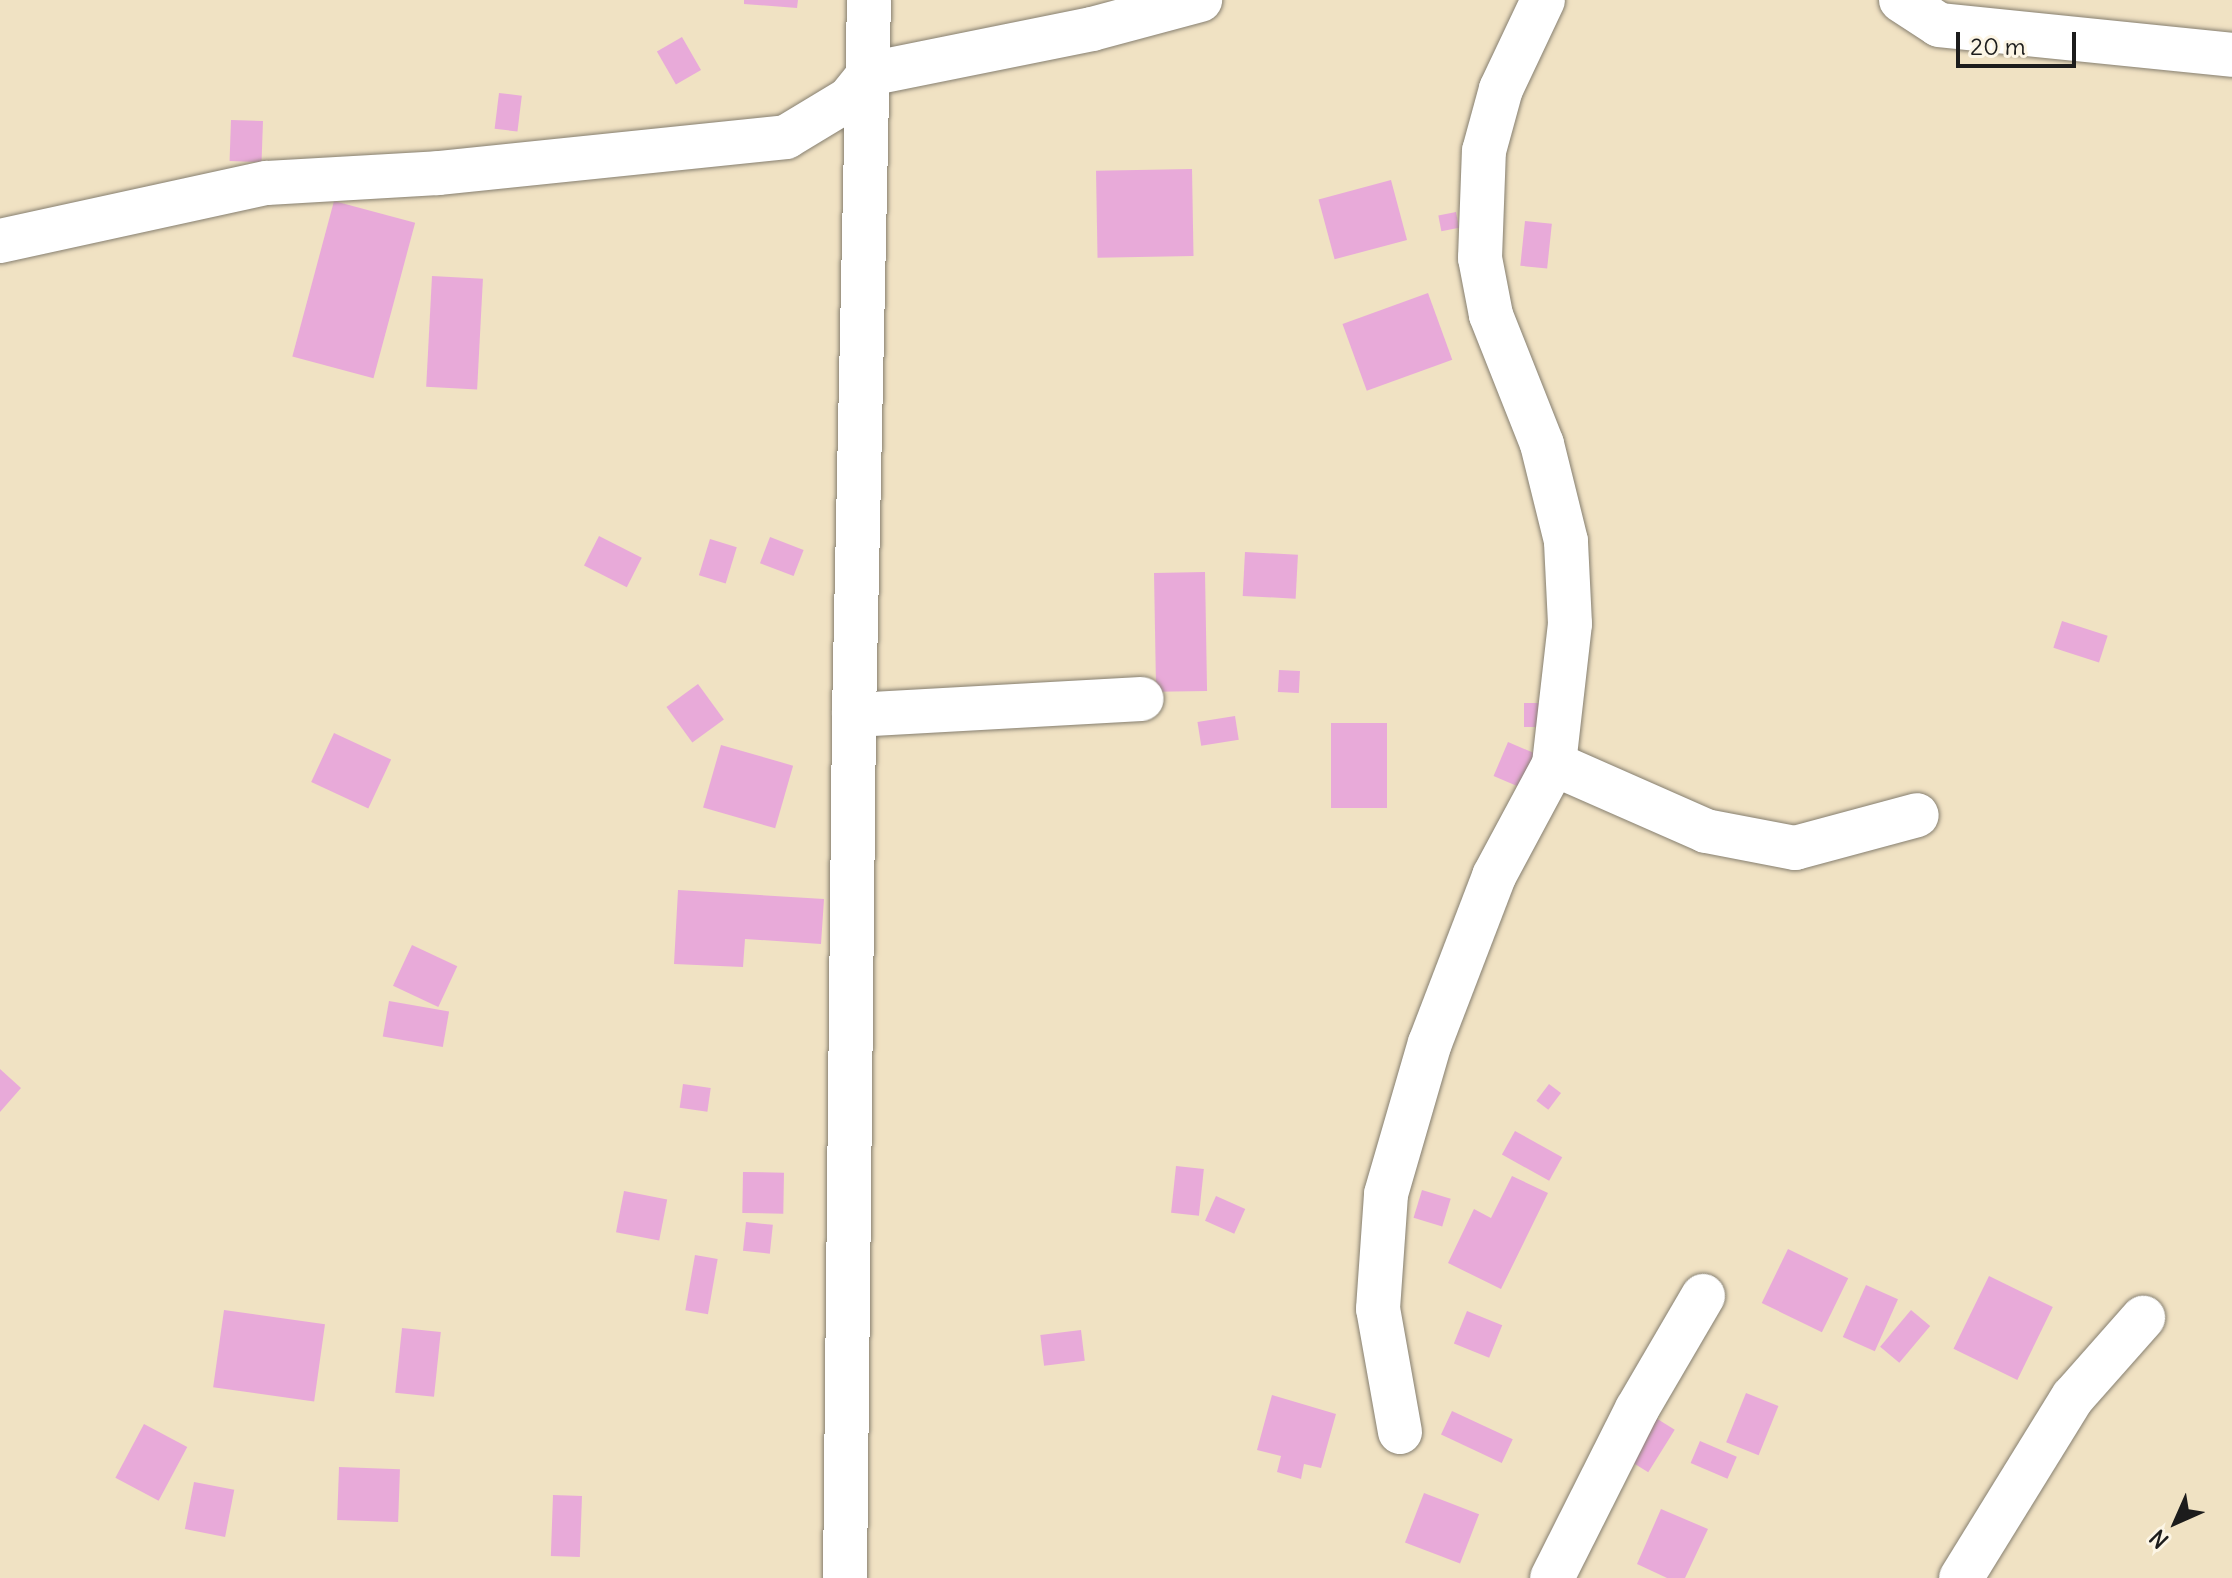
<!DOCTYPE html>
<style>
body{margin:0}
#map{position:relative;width:2232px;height:1578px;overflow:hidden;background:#f0e2c3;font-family:Delius,sans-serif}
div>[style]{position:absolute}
.building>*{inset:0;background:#e8aad9;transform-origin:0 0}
.roads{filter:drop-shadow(0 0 2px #867f70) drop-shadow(0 0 2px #867f70)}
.minor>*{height:44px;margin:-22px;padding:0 22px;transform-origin:22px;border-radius:22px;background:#fff}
span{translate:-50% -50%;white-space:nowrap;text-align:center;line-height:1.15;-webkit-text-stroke:6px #fcf5e5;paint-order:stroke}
.north{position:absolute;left:2136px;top:1482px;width:80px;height:80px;-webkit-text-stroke:6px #fcf5e5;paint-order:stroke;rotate:225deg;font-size:22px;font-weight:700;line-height:32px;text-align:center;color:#1c1c1c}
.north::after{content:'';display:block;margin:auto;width:28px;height:36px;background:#1c1c1c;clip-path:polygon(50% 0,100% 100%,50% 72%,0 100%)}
.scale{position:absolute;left:1956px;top:32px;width:120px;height:36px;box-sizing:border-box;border:4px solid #1c1c1c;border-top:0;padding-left:10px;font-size:24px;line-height:28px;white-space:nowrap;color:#1c1c1c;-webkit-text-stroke:6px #fcf5e5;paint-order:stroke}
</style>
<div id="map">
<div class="building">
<i style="clip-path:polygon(744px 0,798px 0,797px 8px,744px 4px)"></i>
<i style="left:682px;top:37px;width:38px;height:29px;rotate:60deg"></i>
<i style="left:499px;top:93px;width:23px;height:36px;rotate:7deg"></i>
<i style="left:231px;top:120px;width:32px;height:41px;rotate:2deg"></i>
<i style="left:1192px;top:169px;width:87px;height:96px;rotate:89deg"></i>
<i style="left:1391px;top:180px;width:62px;height:75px;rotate:75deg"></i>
<i style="left:334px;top:201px;width:84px;height:161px;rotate:15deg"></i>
<i style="left:1456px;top:212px;width:16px;height:18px;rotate:79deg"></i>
<i style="left:1525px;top:221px;width:27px;height:45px;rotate:6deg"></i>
<i style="left:432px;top:276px;width:51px;height:111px;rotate:3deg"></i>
<i style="left:1428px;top:293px;width:71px;height:91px;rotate:70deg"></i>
<i style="left:599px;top:536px;width:48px;height:33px;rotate:27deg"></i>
<i style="left:770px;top:537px;width:36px;height:28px;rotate:21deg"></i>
<i style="left:710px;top:539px;width:28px;height:38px;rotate:17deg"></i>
<i style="left:1245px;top:552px;width:53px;height:44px;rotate:3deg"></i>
<i style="left:1205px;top:572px;width:119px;height:51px;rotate:89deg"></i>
<i style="left:2062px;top:621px;width:48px;height:28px;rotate:18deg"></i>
<i style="left:1279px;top:670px;width:21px;height:22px;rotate:3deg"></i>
<i style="left:698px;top:684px;width:44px;height:39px;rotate:54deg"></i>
<i style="left:1524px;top:703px;width:23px;height:24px"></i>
<i style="left:1235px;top:716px;width:24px;height:38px;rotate:81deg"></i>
<i style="left:1331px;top:723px;width:56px;height:85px"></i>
<i style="left:334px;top:733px;width:63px;height:54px;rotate:25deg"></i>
<i style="left:1508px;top:742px;width:30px;height:37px;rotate:23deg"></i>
<i style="left:721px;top:745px;width:75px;height:65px;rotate:16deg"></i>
<i style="clip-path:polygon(678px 890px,824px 899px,821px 944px,745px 939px,743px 967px,674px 964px)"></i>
<i style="left:412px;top:945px;width:50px;height:45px;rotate:25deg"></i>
<i style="left:389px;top:1001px;width:61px;height:36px;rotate:10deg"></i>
<i style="clip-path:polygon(0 1069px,21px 1088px,0 1112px)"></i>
<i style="left:683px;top:1084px;width:28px;height:24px;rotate:8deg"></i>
<i style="left:1549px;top:1084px;width:15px;height:21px;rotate:37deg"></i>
<i style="left:1515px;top:1131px;width:54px;height:27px;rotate:29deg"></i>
<i style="left:1176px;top:1166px;width:28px;height:47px;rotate:6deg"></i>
<i style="left:743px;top:1172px;width:41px;height:41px;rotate:1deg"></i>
<i style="clip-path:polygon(1512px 1176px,1548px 1193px,1501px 1289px,1448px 1263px,1474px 1209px,1491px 1218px)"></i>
<i style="left:1422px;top:1190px;width:30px;height:29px;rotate:17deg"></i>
<i style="left:624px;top:1191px;width:44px;height:42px;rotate:11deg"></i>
<i style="left:1216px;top:1196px;width:32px;height:27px;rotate:24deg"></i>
<i style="left:746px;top:1222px;width:27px;height:29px;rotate:6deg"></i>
<i style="left:1788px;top:1249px;width:67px;height:60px;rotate:26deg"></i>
<i style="left:695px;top:1255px;width:23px;height:56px;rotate:10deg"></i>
<i style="left:1989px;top:1276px;width:71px;height:81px;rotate:26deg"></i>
<i style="left:1866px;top:1285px;width:35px;height:57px;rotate:24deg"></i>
<i style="left:224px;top:1310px;width:102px;height:78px;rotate:8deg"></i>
<i style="left:1911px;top:1310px;width:25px;height:48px;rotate:40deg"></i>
<i style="left:1467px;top:1311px;width:38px;height:35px;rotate:22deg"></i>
<i style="left:402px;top:1328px;width:39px;height:65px;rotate:6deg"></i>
<i style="left:1081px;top:1330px;width:31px;height:41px;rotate:83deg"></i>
<i style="left:1746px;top:1393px;width:35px;height:53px;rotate:22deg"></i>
<i style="clip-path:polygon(1272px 1395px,1336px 1414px,1321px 1468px,1304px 1464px,1301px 1479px,1277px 1472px,1281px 1456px,1257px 1450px)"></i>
<i style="left:1452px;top:1411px;width:67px;height:26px;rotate:25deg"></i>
<i style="left:1651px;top:1415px;width:28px;height:50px;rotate:32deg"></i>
<i style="left:144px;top:1424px;width:49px;height:61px;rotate:28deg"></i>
<i style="left:1700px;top:1441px;width:40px;height:24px;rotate:23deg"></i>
<i style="left:339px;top:1467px;width:61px;height:53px;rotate:2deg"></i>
<i style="left:194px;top:1482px;width:41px;height:48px;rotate:11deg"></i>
<i style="left:1424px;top:1493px;width:59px;height:53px;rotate:21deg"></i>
<i style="left:553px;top:1495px;width:29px;height:61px;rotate:2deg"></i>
<i style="clip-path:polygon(1661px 1509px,1708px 1529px,1685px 1578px,1667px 1578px,1637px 1564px)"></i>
</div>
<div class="roads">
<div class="minor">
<i style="left:1901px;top:0;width:45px;rotate:33.3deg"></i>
<i style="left:1939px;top:25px;width:295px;rotate:5.8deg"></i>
<i style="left:0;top:241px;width:273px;rotate:-12.3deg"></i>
<i style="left:267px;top:183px;width:171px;rotate:-3.3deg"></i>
<i style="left:438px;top:173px;width:350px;rotate:-5.9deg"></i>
<i style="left:786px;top:137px;width:74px;rotate:-31.1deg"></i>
<i style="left:849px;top:99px;width:32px;rotate:-51deg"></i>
<i style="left:869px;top:74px;width:227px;rotate:-11.4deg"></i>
<i style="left:1092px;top:29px;width:112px;rotate:-15deg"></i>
<i style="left:854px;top:715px;width:288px;rotate:-3.2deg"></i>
<i style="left:1554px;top:764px;width:166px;rotate:23.8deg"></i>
<i style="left:1706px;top:831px;width:91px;rotate:10.8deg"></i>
<i style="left:1795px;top:848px;width:126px;rotate:-15.1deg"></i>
<i style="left:1400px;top:1432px;width:125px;rotate:-100.1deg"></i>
<i style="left:1378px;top:1309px;width:115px;rotate:-86deg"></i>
<i style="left:1386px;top:1194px;width:157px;rotate:-73.8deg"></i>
<i style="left:1430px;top:1043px;width:179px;rotate:-69deg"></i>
<i style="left:1494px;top:876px;width:127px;rotate:-61.8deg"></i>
<i style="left:1554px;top:764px;width:141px;rotate:-83.5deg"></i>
<i style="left:1570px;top:624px;width:83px;rotate:-92.8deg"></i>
<i style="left:1566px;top:541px;width:100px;rotate:-103.9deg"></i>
<i style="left:1542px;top:444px;width:139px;rotate:-111.6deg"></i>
<i style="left:1491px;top:315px;width:58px;rotate:-100.9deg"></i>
<i style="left:1480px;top:258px;width:107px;rotate:-87.9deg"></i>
<i style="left:1484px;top:151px;width:64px;rotate:-74.7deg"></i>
<i style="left:1501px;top:89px;width:98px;rotate:-64.7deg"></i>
<i style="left:845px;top:1578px;width:863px;rotate:-89.4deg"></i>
<i style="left:854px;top:715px;width:715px;rotate:-88.8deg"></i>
<i style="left:1552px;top:1578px;width:189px;rotate:-63.3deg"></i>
<i style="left:1637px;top:1409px;width:131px;rotate:-59.7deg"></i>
<i style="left:1961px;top:1578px;width:213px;rotate:-58.3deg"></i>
<i style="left:2073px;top:1397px;width:106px;rotate:-48.5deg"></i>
</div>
</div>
<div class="north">N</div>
<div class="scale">20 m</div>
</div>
